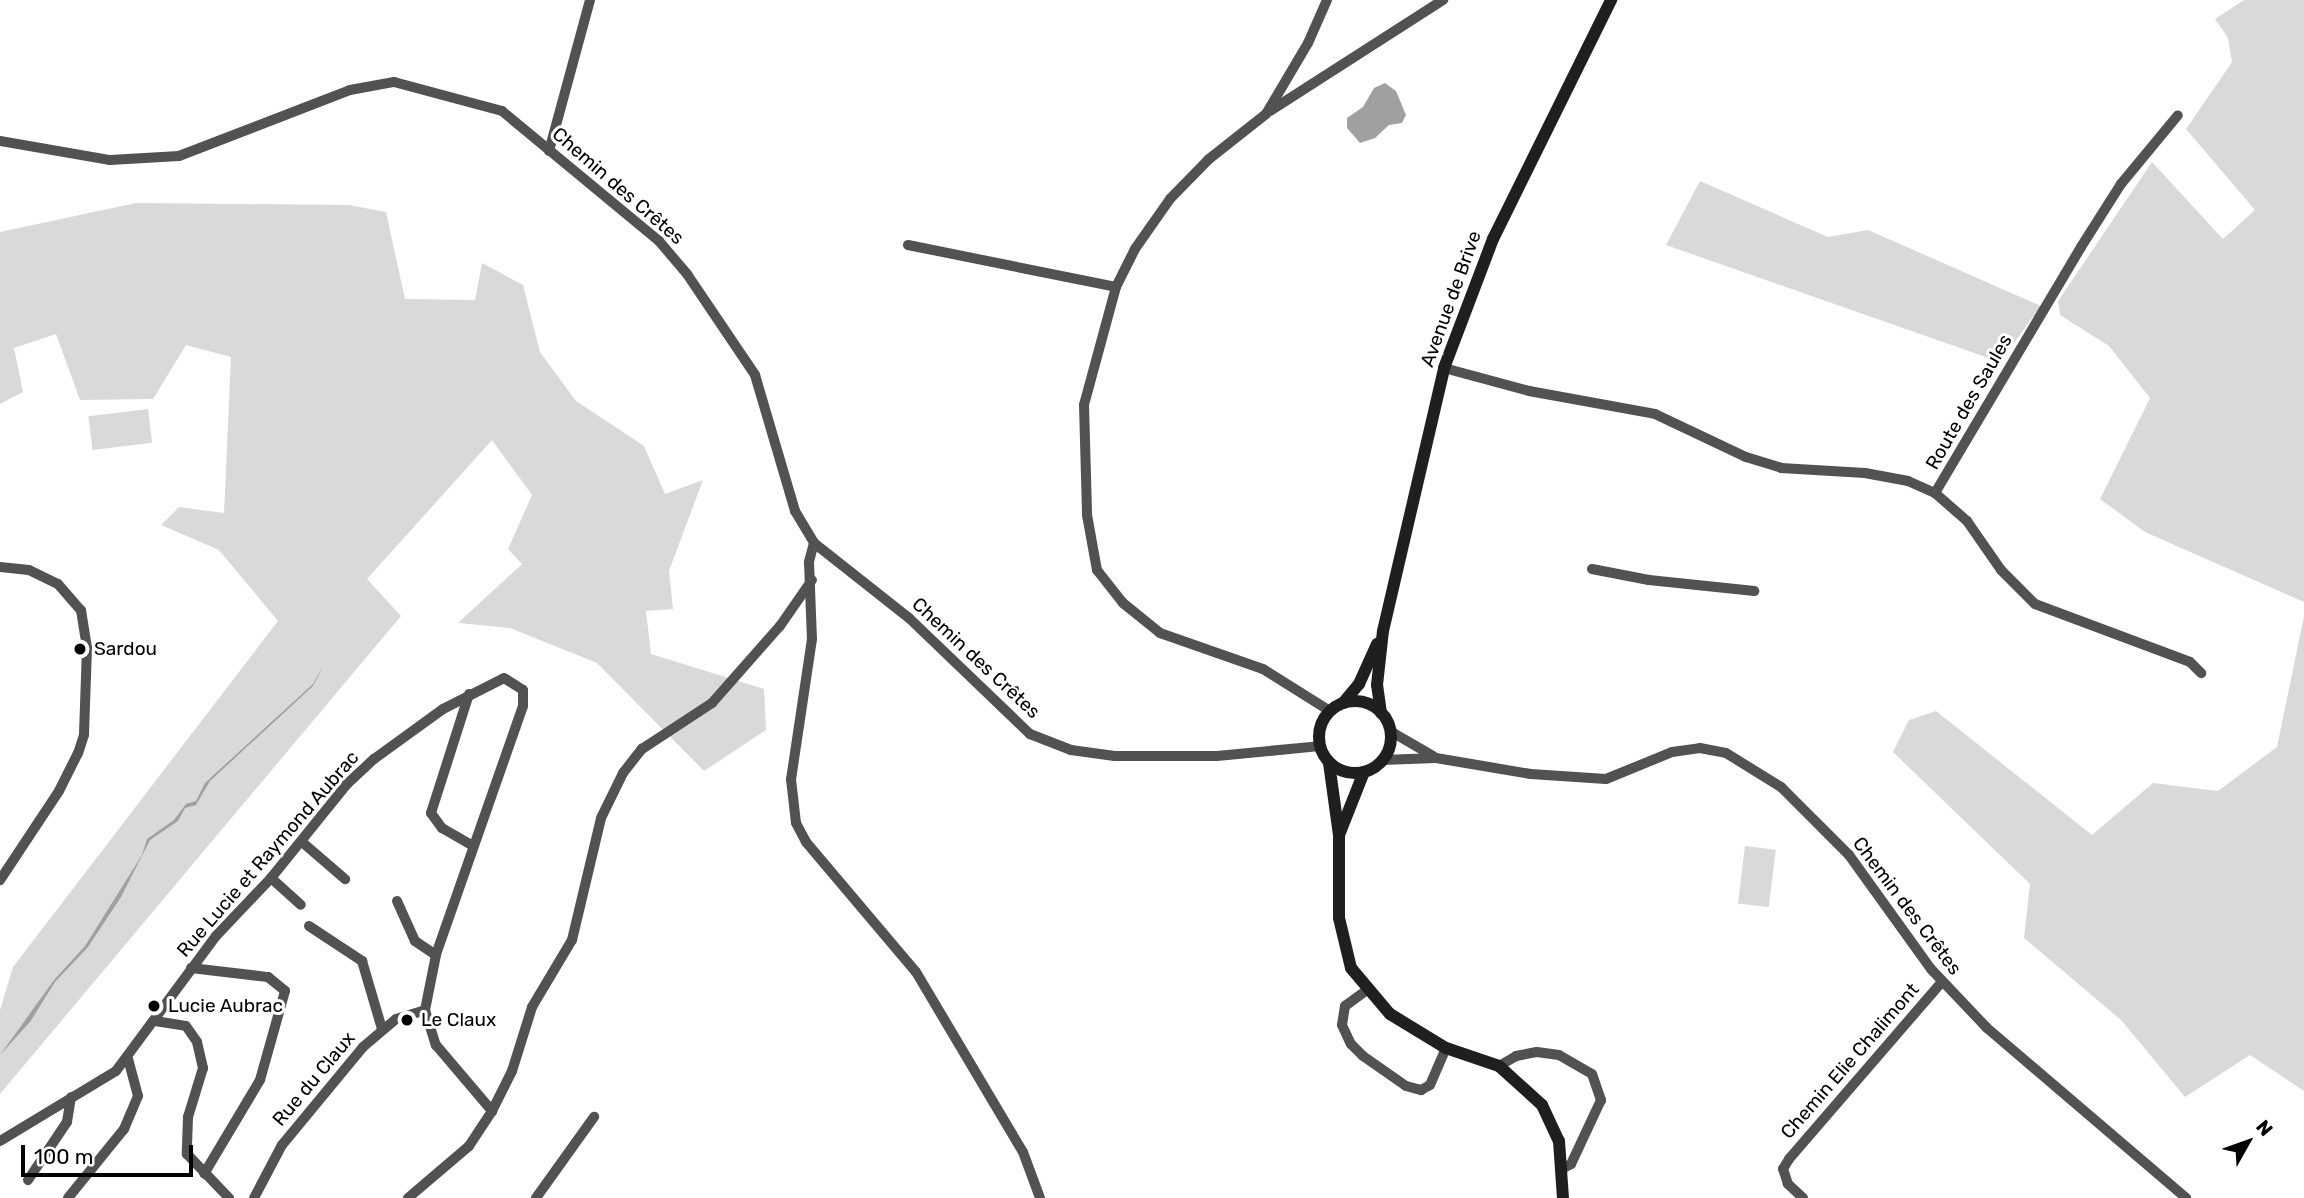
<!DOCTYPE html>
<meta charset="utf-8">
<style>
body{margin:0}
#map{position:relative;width:2304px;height:1198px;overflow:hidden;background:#fff;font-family:Rubik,sans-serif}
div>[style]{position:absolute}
.green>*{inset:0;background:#d9d9d9;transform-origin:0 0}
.water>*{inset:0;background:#a0a0a0}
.street>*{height:10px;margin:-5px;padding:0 5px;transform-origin:5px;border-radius:5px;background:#525252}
.secondary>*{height:12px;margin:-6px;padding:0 6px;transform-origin:6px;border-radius:6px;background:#1f1f1f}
.secondary>.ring{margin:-6px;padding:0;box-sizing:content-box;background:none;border:12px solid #1f1f1f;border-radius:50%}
.dots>*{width:19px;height:19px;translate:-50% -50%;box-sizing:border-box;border:4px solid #fff;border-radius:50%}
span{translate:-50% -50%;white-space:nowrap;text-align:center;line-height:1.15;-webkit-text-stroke:6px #fff;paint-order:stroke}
.street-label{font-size:19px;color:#000}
.poi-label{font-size:19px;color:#000}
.left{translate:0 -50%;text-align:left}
.north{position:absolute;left:2213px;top:1107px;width:70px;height:70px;-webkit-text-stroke:5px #fff;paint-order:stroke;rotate:50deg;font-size:19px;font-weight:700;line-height:28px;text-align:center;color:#000}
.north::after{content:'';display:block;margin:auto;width:24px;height:32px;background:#000;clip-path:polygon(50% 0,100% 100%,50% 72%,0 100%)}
.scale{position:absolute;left:21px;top:1145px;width:172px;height:32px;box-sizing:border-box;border:4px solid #000;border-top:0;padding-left:9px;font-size:21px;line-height:24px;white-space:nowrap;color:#000;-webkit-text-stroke:5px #fff;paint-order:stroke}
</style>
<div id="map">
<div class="green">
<i style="clip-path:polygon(2244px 0,2304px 0,2304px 602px,2145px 532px,2100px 499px,2150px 398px,2109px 346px,2060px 315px,2058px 301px,2152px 162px,2223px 239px,2255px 210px,2186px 129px,2232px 62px,2228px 38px,2215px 19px)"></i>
<i style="clip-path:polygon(1700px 181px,1828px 237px,1868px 230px,2041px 306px,2000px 362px,1666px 245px)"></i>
<i style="clip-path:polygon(136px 203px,349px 205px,386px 212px,405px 299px,475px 300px,482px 263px,523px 285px,540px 352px,576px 401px,644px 446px,665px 494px,703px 480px,669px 571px,673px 609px,646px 611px,651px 654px,764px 689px,766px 730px,704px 771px,597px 663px,510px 628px,458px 623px,522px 564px,508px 549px,532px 495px,492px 440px,367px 579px,401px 616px,0 1094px,0 1010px,13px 967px,278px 621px,219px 550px,161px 525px,179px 507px,224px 513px,231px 357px,186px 345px,153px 399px,80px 400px,56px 334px,14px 348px,23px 392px,0 404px,0 232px)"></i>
<i style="left:148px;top:409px;width:34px;height:60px;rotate:83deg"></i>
<i style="clip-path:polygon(2304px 616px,2304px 1091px,2250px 1055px,2185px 1097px,2121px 1020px,2024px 938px,2030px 884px,1893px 752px,1909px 720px,1936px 711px,2092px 835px,2153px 783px,2218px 791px,2277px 747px)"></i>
<i style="left:1745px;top:846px;width:31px;height:58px;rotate:7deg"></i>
</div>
<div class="water">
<i style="clip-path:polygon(1385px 83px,1396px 91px,1406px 115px,1402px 123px,1389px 125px,1375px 138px,1360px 143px,1347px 128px,1347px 118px,1363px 107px,1374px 88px)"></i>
<i style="clip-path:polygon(324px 665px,313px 686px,210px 781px,196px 805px,185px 808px,178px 821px,150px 840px,121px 897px,88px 947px,55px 982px,30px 1022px,0 1055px,54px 980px,85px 946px,142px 855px,147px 839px,174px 820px,186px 804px,196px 801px,205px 783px,313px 684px)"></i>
</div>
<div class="street">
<i style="left:1327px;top:0;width:47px;rotate:113.8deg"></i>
<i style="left:1308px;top:43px;width:82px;rotate:120.6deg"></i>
<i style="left:1266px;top:114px;width:73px;rotate:141.7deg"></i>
<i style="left:1209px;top:159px;width:56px;rotate:134.3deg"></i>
<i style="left:1170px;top:199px;width:61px;rotate:125deg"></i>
<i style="left:1135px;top:249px;width:42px;rotate:116.6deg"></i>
<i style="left:1116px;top:287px;width:122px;rotate:105.2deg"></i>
<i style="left:1084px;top:405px;width:110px;rotate:88.4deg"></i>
<i style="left:1087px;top:515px;width:56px;rotate:79.7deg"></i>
<i style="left:1097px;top:570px;width:42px;rotate:51.8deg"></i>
<i style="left:1123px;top:603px;width:48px;rotate:39deg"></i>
<i style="left:1160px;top:633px;width:109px;rotate:19.3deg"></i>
<i style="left:1263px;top:669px;width:79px;rotate:32.1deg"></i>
<i style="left:1270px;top:111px;width:206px;rotate:-32.7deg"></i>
<i style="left:0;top:141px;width:112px;rotate:9.8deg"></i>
<i style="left:110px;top:160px;width:69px;rotate:-3.3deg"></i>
<i style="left:179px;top:156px;width:183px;rotate:-21.1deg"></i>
<i style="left:350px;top:90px;width:45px;rotate:-10.3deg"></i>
<i style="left:394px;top:82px;width:112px;rotate:15deg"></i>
<i style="left:502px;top:111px;width:204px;rotate:39.6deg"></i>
<i style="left:659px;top:241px;width:43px;rotate:49.7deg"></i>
<i style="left:687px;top:274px;width:122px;rotate:56deg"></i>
<i style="left:755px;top:375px;width:142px;rotate:73.6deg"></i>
<i style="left:795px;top:511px;width:37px;rotate:59deg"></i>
<i style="left:814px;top:543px;width:121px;rotate:38.3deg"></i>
<i style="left:909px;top:618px;width:168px;rotate:43.8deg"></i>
<i style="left:1030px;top:734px;width:44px;rotate:21.3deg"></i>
<i style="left:1071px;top:750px;width:44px;rotate:7.8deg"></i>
<i style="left:1115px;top:756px;width:102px"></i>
<i style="left:1217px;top:756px;width:103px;rotate:-5.5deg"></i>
<i style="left:549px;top:151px;width:156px;rotate:-74.8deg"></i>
<i style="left:908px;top:245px;width:212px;rotate:11.4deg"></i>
<i style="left:1444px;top:368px;width:88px;rotate:15.1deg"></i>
<i style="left:1529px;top:391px;width:128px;rotate:10.3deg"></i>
<i style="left:1655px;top:414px;width:101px;rotate:25.3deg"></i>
<i style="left:1746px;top:457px;width:37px;rotate:17deg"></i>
<i style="left:1781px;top:468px;width:84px;rotate:3.4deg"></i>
<i style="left:1865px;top:473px;width:44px;rotate:10.5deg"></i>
<i style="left:1908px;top:481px;width:30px;rotate:24deg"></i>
<i style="left:1935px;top:493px;width:286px;rotate:-59.3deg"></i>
<i style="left:2081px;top:247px;width:75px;rotate:-57.6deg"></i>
<i style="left:2121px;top:184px;width:89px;rotate:-50.4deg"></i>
<i style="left:1935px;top:493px;width:43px;rotate:41.2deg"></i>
<i style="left:1967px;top:521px;width:60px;rotate:55.2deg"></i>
<i style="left:2001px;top:570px;width:48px;rotate:45deg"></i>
<i style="left:2035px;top:604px;width:165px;rotate:20.5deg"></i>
<i style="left:2190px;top:662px;width:16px;rotate:45deg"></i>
<i style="left:814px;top:543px;width:20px;rotate:105deg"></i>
<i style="left:809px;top:562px;width:77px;rotate:87.8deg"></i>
<i style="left:812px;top:639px;width:142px;rotate:98.5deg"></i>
<i style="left:791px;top:779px;width:44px;rotate:83.5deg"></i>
<i style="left:796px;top:823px;width:21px;rotate:62deg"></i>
<i style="left:806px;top:842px;width:170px;rotate:49.8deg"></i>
<i style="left:916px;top:972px;width:209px;rotate:59.3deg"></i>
<i style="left:1023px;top:1152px;width:49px;rotate:69.7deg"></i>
<i style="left:0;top:567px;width:29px;rotate:6deg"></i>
<i style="left:29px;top:570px;width:32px;rotate:26deg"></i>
<i style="left:58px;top:584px;width:35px;rotate:49deg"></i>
<i style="left:81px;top:610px;width:38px;rotate:81deg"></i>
<i style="left:87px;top:648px;width:87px;rotate:92deg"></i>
<i style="left:84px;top:735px;width:19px;rotate:108deg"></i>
<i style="left:78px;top:753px;width:42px;rotate:116.6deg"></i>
<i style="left:59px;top:791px;width:107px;rotate:123.5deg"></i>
<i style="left:1592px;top:569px;width:58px;rotate:10.9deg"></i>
<i style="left:1649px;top:580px;width:106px;rotate:6deg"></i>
<i style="left:469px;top:694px;width:125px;rotate:107.7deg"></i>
<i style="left:431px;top:813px;width:19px;rotate:54deg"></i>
<i style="left:442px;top:828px;width:36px;rotate:30deg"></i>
<i style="left:1390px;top:731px;width:50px;rotate:30.2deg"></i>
<i style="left:1382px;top:760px;width:54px;rotate:-2.1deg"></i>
<i style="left:1436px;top:758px;width:96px;rotate:9.6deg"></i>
<i style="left:1531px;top:774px;width:75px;rotate:3.8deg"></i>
<i style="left:1606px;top:779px;width:71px;rotate:-22.2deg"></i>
<i style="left:1672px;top:752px;width:28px;rotate:-8deg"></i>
<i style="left:1700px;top:748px;width:26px;rotate:11deg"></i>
<i style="left:1726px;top:753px;width:65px;rotate:31.7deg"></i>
<i style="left:1781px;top:787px;width:96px;rotate:45deg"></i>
<i style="left:1849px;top:855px;width:140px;rotate:54.3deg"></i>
<i style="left:1931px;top:969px;width:81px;rotate:46.5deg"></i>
<i style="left:1987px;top:1028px;width:262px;rotate:40.5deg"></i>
<i style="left:302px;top:842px;width:57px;rotate:40.7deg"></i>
<i style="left:271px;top:878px;width:40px;rotate:42deg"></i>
<i style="left:397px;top:901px;width:44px;rotate:65.8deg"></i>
<i style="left:415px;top:941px;width:25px;rotate:34deg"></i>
<i style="left:309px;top:926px;width:64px;rotate:33.4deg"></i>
<i style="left:362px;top:961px;width:71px;rotate:73.6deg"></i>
<i style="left:191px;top:968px;width:78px;rotate:6.7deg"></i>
<i style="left:268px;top:977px;width:22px;rotate:39deg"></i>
<i style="left:285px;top:991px;width:92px;rotate:105.7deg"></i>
<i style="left:260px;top:1080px;width:109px;rotate:120.8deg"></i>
<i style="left:1367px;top:990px;width:27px;rotate:144deg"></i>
<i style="left:1345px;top:1006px;width:19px;rotate:99deg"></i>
<i style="left:1342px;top:1025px;width:21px;rotate:65deg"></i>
<i style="left:1351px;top:1044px;width:17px;rotate:45deg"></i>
<i style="left:1363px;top:1056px;width:52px;rotate:34.9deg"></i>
<i style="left:1406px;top:1086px;width:16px;rotate:15deg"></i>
<i style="left:1421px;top:1090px;width:10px;rotate:-29deg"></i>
<i style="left:1430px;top:1085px;width:40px;rotate:-66.6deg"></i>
<i style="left:155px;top:1021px;width:31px;rotate:9deg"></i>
<i style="left:186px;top:1026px;width:19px;rotate:55deg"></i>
<i style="left:197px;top:1042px;width:27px;rotate:77deg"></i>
<i style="left:203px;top:1068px;width:51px;rotate:107deg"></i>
<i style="left:188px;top:1117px;width:37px;rotate:92deg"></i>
<i style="left:187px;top:1154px;width:61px;rotate:46.3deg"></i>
<i style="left:1499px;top:1066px;width:20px;rotate:-30deg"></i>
<i style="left:1516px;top:1056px;width:21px;rotate:-11deg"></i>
<i style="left:1537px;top:1052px;width:22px;rotate:8deg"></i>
<i style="left:1559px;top:1055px;width:38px;rotate:30deg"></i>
<i style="left:1592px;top:1074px;width:28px;rotate:71deg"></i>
<i style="left:1601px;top:1100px;width:71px;rotate:115.1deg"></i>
<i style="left:1571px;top:1164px;width:10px;rotate:151deg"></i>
<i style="left:0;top:1141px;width:135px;rotate:-31.1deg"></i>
<i style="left:116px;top:1071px;width:168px;rotate:-53.5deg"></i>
<i style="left:216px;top:936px;width:80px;rotate:-46.5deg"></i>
<i style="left:271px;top:878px;width:121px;rotate:-51deg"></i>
<i style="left:347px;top:784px;width:37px;rotate:-43deg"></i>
<i style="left:374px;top:759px;width:85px;rotate:-35.9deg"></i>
<i style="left:443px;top:709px;width:68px;rotate:-26.9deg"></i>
<i style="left:504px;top:678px;width:22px;rotate:32deg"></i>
<i style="left:523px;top:690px;width:16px;rotate:90deg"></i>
<i style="left:523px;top:706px;width:264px;rotate:109.3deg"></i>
<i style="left:436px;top:955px;width:56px;rotate:101.3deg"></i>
<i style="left:425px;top:1010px;width:37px;rotate:73deg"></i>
<i style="left:436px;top:1045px;width:87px;rotate:49.7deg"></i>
<i style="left:28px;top:1180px;width:70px;rotate:-56.1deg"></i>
<i style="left:67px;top:1122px;width:25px;rotate:-81deg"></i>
<i style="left:68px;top:1198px;width:89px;rotate:-50.9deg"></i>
<i style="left:124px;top:1129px;width:36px;rotate:-67deg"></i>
<i style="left:138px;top:1096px;width:38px;rotate:-105deg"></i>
<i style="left:254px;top:1198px;width:60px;rotate:-62.2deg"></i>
<i style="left:282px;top:1145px;width:127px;rotate:-50.4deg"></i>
<i style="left:363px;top:1047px;width:43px;rotate:-40.3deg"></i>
<i style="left:396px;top:1019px;width:30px;rotate:-17deg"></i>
<i style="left:408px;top:1198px;width:80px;rotate:-40.4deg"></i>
<i style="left:469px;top:1146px;width:42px;rotate:-56.7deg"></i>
<i style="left:492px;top:1111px;width:45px;rotate:-63.4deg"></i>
<i style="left:512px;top:1071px;width:67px;rotate:-72.6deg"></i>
<i style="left:532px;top:1007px;width:78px;rotate:-59.2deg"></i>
<i style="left:572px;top:940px;width:125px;rotate:-76.6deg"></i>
<i style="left:601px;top:818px;width:50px;rotate:-63.9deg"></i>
<i style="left:623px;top:773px;width:31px;rotate:-52deg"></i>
<i style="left:642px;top:749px;width:84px;rotate:-33.3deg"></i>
<i style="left:712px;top:703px;width:103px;rotate:-48.6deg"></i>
<i style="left:780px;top:626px;width:56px;rotate:-55.2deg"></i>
<i style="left:536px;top:1198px;width:100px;rotate:-54.4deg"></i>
<i style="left:1803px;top:1198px;width:21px;rotate:-137deg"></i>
<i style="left:1788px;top:1184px;width:16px;rotate:-108deg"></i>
<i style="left:1783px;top:1169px;width:12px;rotate:-59deg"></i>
<i style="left:1789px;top:1159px;width:234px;rotate:-49.2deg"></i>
</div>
<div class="secondary">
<i class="ring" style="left:1319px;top:701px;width:60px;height:60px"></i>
<i style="left:1343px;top:703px;width:25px;rotate:-50deg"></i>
<i style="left:1359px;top:684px;width:44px;rotate:-65.8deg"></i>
<i style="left:1381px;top:713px;width:28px;rotate:-98deg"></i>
<i style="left:1377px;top:685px;width:54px;rotate:-83.7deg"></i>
<i style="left:1383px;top:631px;width:270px;rotate:-76.9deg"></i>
<i style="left:1444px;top:368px;width:138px;rotate:-69.2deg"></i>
<i style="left:1493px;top:239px;width:267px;rotate:-63.7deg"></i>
<i style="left:1329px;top:763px;width:73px;rotate:82.1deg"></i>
<i style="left:1339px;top:835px;width:83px;rotate:90deg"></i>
<i style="left:1339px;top:918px;width:51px;rotate:76.5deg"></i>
<i style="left:1351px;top:968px;width:60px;rotate:49.7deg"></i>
<i style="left:1390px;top:1014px;width:66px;rotate:31.3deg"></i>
<i style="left:1446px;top:1048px;width:56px;rotate:18.8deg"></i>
<i style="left:1499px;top:1066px;width:58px;rotate:42.2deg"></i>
<i style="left:1542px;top:1105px;width:40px;rotate:65deg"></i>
<i style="left:1559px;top:1141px;width:57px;rotate:86deg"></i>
<i style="left:1339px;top:835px;width:68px;rotate:-68.4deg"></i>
</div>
<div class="dots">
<i style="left:80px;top:649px;background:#000"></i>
<i style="left:154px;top:1006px;background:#000"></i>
<i style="left:407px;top:1020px;background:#000"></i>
</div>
<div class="street-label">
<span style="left:618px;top:186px;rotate:41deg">Chemin des Crêtes</span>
<span style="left:1451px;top:299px;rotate:-70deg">Avenue de Brive</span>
<span style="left:1969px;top:402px;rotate:-60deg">Route des Saules</span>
<span style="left:976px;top:658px;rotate:43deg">Chemin des Crêtes</span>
<span style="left:268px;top:854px;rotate:-49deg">Rue Lucie et Raymond Aubrac</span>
<span style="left:1907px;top:906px;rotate:53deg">Chemin des Crêtes</span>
<span style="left:1850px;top:1061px;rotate:-49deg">Chemin Elie Chalimont</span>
<span style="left:314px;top:1079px;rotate:-50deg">Rue du Claux</span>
</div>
<div class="poi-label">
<span class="left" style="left:94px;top:649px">Sardou</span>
<span class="left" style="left:168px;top:1006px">Lucie Aubrac</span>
<span class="left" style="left:421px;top:1020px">Le Claux</span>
</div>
<div class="north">N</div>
<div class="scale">100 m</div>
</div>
